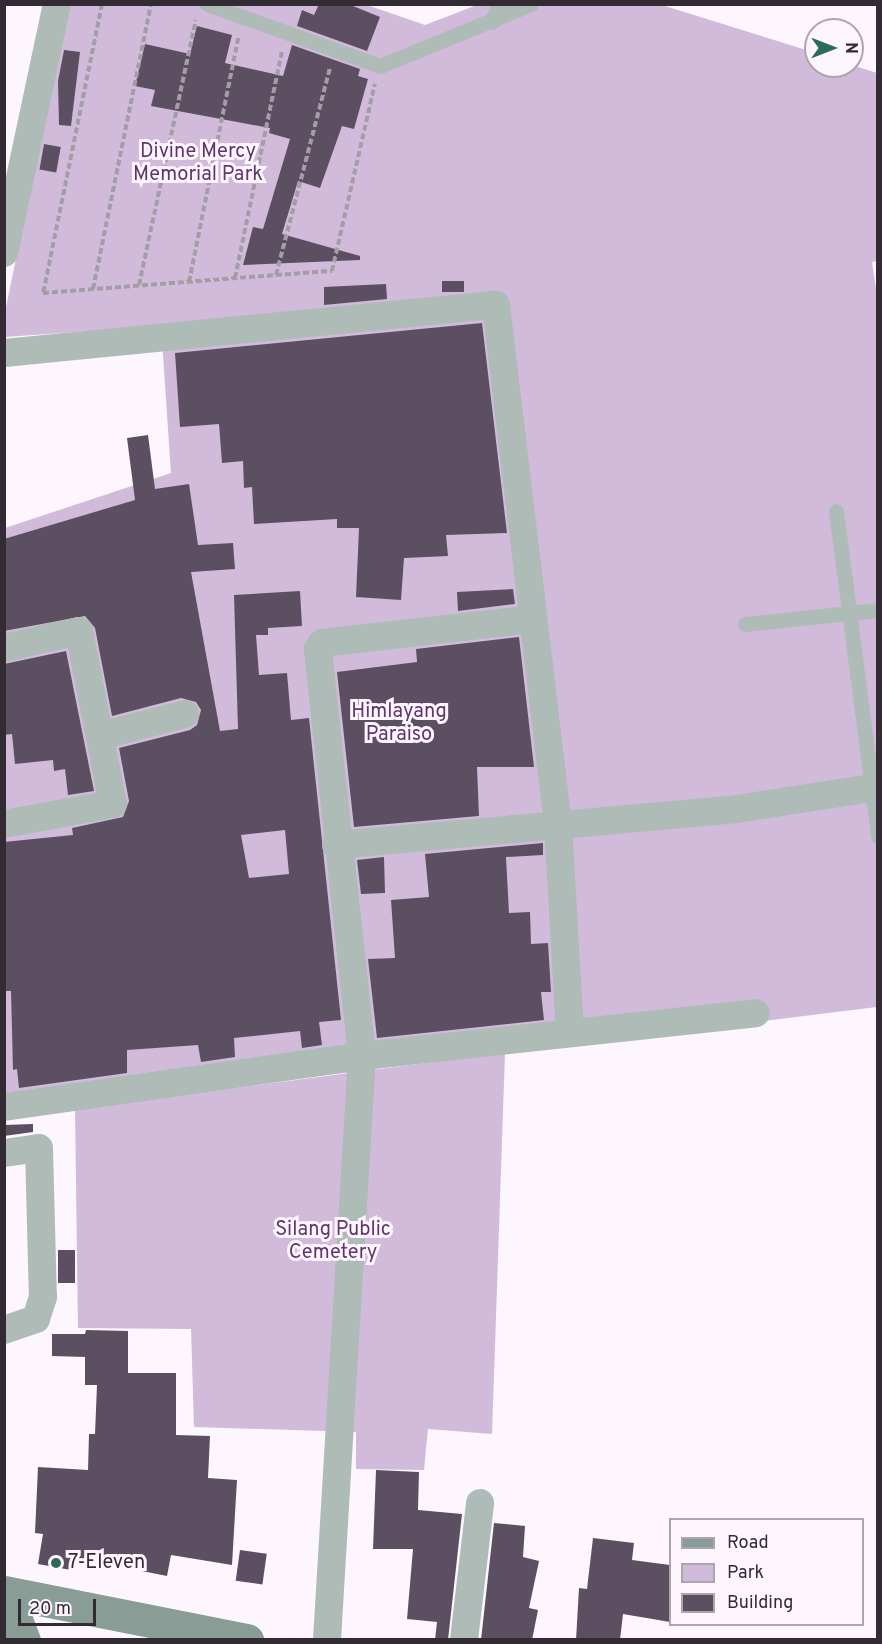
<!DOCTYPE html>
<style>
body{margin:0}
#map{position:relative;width:882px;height:1644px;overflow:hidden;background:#fdf6ff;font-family:Overpass,sans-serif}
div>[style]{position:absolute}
.green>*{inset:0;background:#d2bbda}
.building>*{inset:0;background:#5d4f62;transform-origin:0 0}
.path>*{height:4px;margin-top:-2px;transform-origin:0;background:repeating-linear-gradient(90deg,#a49da6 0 6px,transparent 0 9px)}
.lane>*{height:15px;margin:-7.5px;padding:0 7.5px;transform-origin:7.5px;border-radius:7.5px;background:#aebbb6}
.street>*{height:28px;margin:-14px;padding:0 14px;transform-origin:14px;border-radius:14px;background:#aebbb6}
.secondary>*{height:33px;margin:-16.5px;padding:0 16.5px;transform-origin:16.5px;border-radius:16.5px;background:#899d96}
.dots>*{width:16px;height:16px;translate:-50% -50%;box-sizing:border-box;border:3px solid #fdf6ff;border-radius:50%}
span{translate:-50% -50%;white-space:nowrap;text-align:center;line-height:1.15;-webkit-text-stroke:6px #fdf6ff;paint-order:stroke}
.park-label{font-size:20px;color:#60356e}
.poi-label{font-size:20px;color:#322b34}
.left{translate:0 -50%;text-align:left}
.frame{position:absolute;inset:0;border:6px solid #322b34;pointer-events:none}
.legend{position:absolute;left:669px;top:1518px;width:195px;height:108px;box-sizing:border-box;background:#fdf6ff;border:2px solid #aca5ae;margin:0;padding:8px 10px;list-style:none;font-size:18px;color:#322b34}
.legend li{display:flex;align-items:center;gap:12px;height:30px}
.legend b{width:30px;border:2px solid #aca5ae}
.north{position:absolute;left:804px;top:18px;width:60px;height:60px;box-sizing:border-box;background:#fdf6ff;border:2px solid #aca5ae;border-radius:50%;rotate:90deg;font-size:16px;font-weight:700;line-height:24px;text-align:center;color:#322b34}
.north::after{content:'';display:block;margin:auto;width:21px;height:27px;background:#2b6b5a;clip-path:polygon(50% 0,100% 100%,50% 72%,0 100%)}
.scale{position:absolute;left:18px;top:1599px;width:78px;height:27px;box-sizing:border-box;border:3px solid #322b34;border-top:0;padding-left:8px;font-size:18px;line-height:21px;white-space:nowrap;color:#322b34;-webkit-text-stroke:4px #fdf6ff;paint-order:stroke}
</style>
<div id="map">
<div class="green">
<i style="clip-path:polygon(68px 5px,367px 5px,425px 25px,477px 5px,662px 5px,816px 53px,816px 66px,852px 65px,877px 73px,878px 261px,872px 262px,878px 302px,877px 1007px,505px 1053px,492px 1434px,428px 1429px,424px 1470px,356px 1469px,356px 1432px,194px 1427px,191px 1329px,78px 1328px,75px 1109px,501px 1053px,5px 1116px,5px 528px,171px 473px,161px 326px,5px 337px,5px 312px)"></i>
</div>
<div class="building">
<i style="clip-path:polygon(319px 4px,348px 4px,380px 17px,367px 51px,297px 26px,302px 10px,314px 15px)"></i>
<i style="clip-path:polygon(197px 26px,232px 35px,225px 63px,283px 76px,292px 45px,360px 69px,358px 76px,368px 79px,354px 129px,342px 126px,320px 188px,298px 181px,282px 234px,360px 256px,360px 260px,243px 265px,253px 227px,263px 229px,290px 139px,269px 133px,270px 128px,151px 106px,155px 90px,135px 86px,145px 44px,190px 54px)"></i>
<i style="clip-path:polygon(64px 50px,80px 52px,71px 126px,59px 125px,58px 81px)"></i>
<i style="left:44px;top:144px;width:17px;height:26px;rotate:10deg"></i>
<i style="left:464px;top:281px;width:11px;height:22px;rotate:90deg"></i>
<i style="clip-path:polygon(386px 284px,387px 299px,324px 305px,324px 287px)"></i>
<i style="clip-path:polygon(482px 323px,507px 533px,446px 535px,448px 556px,404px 558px,401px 600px,356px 597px,359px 528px,337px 528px,337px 519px,254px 524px,252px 487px,244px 488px,243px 461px,222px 463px,219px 424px,180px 427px,175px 353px)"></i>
<i style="clip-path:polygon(evenodd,148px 435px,155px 489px,189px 484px,198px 545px,233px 543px,235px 569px,191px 572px,220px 731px,238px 729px,234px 595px,300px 591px,302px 626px,268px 628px,268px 635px,256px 635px,259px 675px,287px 673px,291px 720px,309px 718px,341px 1020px,319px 1022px,322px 1045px,302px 1048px,300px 1031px,234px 1038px,235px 1057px,201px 1062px,198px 1045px,127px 1050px,127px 1073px,19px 1088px,17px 1069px,13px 1070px,11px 991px,4px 991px,4px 842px,73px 835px,72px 828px,123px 817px,129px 801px,119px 748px,190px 730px,197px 725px,201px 710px,196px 702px,181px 698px,112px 716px,95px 628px,85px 616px,4px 631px,4px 539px,135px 500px,127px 438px,148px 435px,285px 830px,289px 874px,249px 878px,241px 835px,285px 830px)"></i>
<i style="clip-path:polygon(513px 589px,515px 604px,458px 611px,457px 592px)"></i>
<i style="clip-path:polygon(519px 637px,534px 767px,477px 767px,479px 816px,354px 827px,337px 672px,417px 662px,416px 649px)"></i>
<i style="clip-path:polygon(66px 651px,94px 791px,68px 795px,65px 769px,54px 771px,53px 760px,15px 764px,12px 734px,4px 735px,4px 664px)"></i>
<i style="clip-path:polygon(543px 843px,543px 855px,506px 857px,509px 913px,530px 912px,531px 944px,548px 943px,551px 992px,541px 992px,544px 1020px,377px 1038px,368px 959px,395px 958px,391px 900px,429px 897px,425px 854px)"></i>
<i style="clip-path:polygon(384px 857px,385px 893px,361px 894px,357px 860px)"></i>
<i style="clip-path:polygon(33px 1124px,33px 1132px,4px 1136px,4px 1125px)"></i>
<i style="left:58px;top:1250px;width:17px;height:33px"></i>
<i style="clip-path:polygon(86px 1330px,128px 1331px,128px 1373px,176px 1373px,176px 1435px,210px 1436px,208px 1478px,237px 1480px,232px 1565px,171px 1555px,167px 1576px,122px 1567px,72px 1563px,71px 1570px,38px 1564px,43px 1534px,35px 1533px,38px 1467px,88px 1470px,89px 1434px,95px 1434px,97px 1385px,85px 1385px,85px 1357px,52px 1356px,52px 1334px,85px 1334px)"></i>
<i style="clip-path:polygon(376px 1470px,419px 1472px,418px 1510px,462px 1514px,448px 1640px,435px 1640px,437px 1622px,407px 1619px,413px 1549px,373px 1549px)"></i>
<i style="clip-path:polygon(494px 1523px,525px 1526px,523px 1557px,539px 1561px,529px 1608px,538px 1610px,532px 1640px,481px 1640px)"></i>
<i style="clip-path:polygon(593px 1538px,634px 1543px,632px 1560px,670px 1565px,670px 1622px,623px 1614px,620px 1640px,576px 1640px,579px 1588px,587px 1589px)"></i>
<i style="left:240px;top:1550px;width:27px;height:31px;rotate:8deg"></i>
</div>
<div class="path">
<i style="left:102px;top:4px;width:295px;rotate:101.5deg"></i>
<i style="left:43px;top:293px;width:290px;rotate:-4.4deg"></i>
<i style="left:332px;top:271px;width:192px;rotate:-77.1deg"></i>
<i style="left:276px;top:275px;width:214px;rotate:-75.4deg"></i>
<i style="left:235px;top:278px;width:232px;rotate:-78.3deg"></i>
<i style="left:189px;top:282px;width:252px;rotate:-78.6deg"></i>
<i style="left:139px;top:285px;width:271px;rotate:-77.9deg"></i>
<i style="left:93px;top:289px;width:291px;rotate:-78.5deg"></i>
</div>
<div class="lane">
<i style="left:207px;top:4px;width:184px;rotate:19.7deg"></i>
<i style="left:380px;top:66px;width:163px;rotate:-22.3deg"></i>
<i style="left:492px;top:22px;width:19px;rotate:-72deg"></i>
<i style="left:836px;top:511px;width:328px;rotate:82.6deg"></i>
<i style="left:745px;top:624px;width:134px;rotate:-6deg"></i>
</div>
<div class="street">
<i style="left:4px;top:253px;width:255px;rotate:-78deg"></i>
<i style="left:4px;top:353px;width:494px;rotate:-5.6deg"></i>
<i style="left:496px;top:305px;width:524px;rotate:83.2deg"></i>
<i style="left:558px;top:825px;width:207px;rotate:86.7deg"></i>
<i style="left:4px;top:648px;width:77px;rotate:-12.8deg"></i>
<i style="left:79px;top:631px;width:176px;rotate:78.9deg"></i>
<i style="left:113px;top:804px;width:111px;rotate:169.6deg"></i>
<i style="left:100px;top:736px;width:88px;rotate:-14.5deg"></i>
<i style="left:336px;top:845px;width:403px;rotate:-5.1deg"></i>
<i style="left:737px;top:809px;width:143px;rotate:-8.9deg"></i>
<i style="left:4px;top:1107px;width:362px;rotate:-8.1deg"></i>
<i style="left:362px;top:1056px;width:396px;rotate:-6.2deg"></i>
<i style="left:4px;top:1153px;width:35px;rotate:-8deg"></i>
<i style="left:39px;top:1148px;width:149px;rotate:88.5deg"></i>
<i style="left:43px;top:1297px;width:23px;rotate:108deg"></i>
<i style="left:36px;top:1319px;width:34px;rotate:161deg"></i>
<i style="left:327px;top:1640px;width:585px;rotate:-86.57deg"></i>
<i style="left:362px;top:1056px;width:409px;rotate:-96.2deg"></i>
<i style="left:318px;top:649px;width:7px;rotate:-56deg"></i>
<i style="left:322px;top:643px;width:211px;rotate:-6.5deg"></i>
<i style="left:464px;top:1640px;width:138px;rotate:-83.3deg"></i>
</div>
<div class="secondary">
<i style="left:4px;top:1592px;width:248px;rotate:11.2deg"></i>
<i style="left:18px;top:1595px;width:22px;rotate:98deg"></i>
<i style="left:15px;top:1617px;width:25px;rotate:69deg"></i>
</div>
<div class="dots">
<i style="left:56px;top:1563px;background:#2b6b5a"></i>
</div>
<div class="park-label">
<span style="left:198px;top:164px">Divine Mercy<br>Memorial Park</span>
<span style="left:399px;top:724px">Himlayang<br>Paraiso</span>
<span style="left:333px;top:1242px">Silang Public<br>Cemetery</span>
</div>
<div class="poi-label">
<span class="left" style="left:68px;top:1563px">7-Eleven</span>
</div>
<div class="frame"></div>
<ul class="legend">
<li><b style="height:8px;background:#899d96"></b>Road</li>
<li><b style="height:16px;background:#d2bbda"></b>Park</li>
<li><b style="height:16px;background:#5d4f62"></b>Building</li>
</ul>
<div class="north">N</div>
<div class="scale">20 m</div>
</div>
